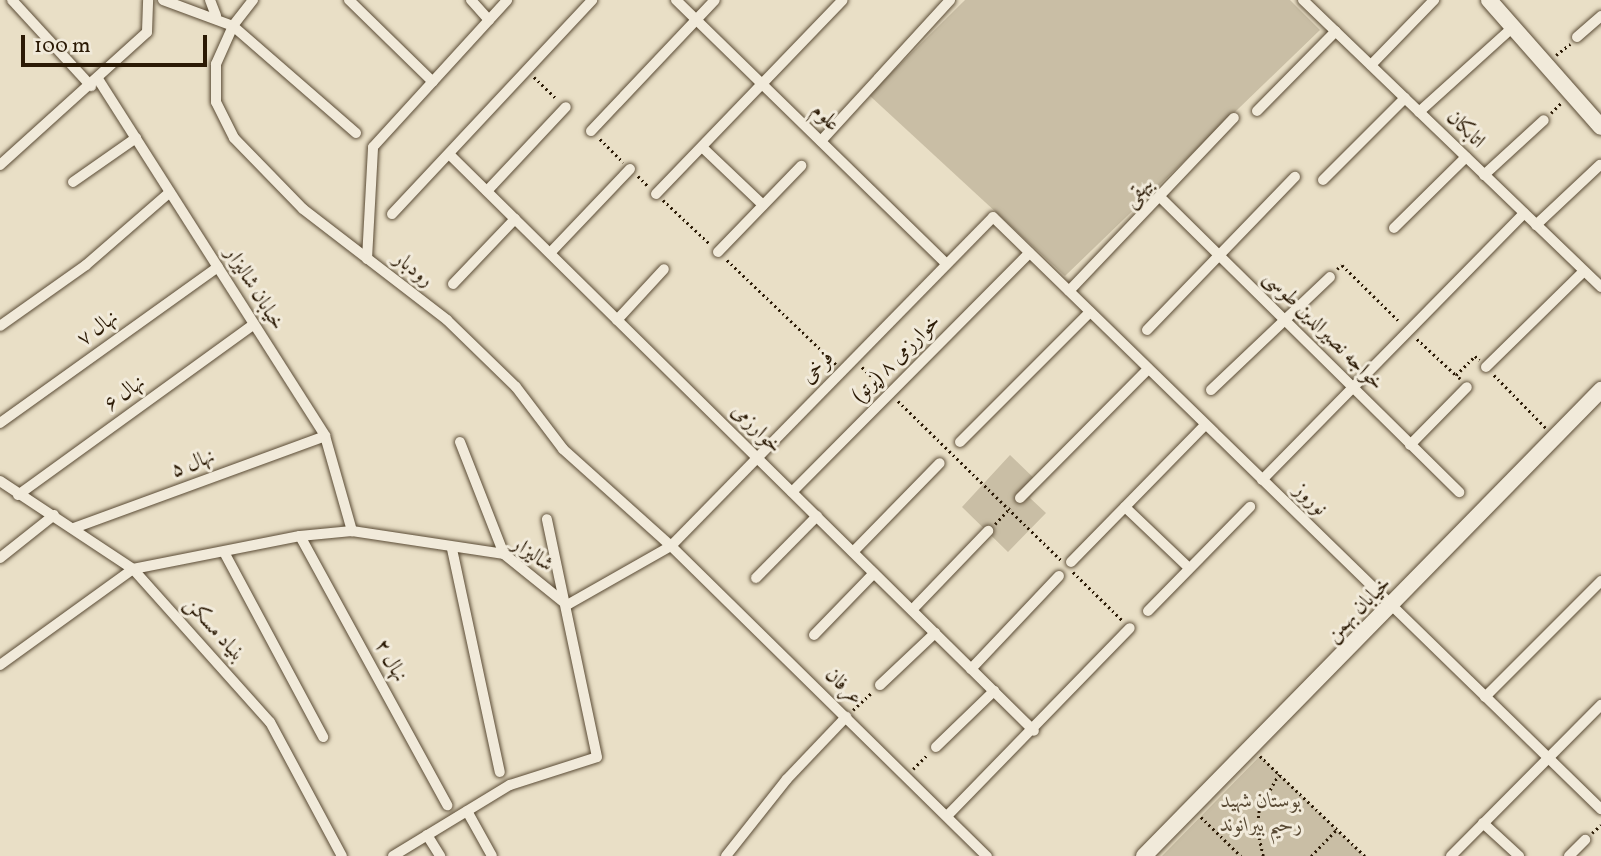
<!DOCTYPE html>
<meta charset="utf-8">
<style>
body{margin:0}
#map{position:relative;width:1601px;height:856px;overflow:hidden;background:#e9dfc6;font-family:Vollkorn,Amiri,serif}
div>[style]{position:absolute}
.green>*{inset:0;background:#c9bea5}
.path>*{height:2.5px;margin-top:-1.25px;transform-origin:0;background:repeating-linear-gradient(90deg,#2b1a05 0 2px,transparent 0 5.5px)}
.roads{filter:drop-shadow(0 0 2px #5a4b35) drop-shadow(0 0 2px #5a4b35)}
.street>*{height:10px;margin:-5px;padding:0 5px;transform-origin:5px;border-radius:5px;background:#f1eada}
.secondary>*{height:16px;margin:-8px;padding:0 8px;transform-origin:8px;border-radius:8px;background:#f1eada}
span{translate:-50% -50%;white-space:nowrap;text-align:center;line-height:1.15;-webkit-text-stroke:6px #f1eada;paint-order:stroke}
.street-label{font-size:21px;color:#2b1a05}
.park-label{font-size:21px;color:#5a4b35;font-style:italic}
.scale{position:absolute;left:21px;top:35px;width:186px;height:32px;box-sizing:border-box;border:4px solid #2b1a05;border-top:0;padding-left:9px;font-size:21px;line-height:24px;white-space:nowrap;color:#2b1a05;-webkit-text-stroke:5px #f1eada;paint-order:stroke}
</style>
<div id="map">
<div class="green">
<i style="clip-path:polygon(965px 0,1290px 0,1320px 30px,1065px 276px,869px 95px)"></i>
<i style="clip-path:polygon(1010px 455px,1040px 484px,1030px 498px,1046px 513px,1008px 552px,962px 507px)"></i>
<i style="clip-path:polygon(1260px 756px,1364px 856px,1162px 856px)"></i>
</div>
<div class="path">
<i style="left:1556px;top:55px;width:18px;rotate:-38deg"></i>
<i style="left:534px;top:77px;width:32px;rotate:44deg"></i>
<i style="left:1551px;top:113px;width:14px;rotate:-45deg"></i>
<i style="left:600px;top:139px;width:33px;rotate:45deg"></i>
<i style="left:638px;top:176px;width:14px;rotate:45deg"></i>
<i style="left:663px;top:200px;width:63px;rotate:43.1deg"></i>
<i style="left:727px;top:260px;width:151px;rotate:43.7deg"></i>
<i style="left:1337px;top:269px;width:6px;rotate:-39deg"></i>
<i style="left:1342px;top:265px;width:81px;rotate:44.5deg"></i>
<i style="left:1417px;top:339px;width:53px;rotate:42.7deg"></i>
<i style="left:862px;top:367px;width:29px;rotate:44deg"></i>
<i style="left:1494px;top:375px;width:74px;rotate:45.5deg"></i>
<i style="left:1460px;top:379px;width:6px;rotate:-135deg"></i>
<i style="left:1456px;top:375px;width:27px;rotate:-45deg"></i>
<i style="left:1475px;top:356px;width:6px;rotate:39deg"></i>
<i style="left:898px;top:401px;width:228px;rotate:44.3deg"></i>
<i style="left:995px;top:524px;width:22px;rotate:-47deg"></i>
<i style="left:1073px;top:572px;width:70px;rotate:44.4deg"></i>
<i style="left:853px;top:710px;width:25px;rotate:-43deg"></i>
<i style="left:1260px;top:756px;width:145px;rotate:43.6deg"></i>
<i style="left:913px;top:769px;width:21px;rotate:-45deg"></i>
<i style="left:1201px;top:817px;width:56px;rotate:44.3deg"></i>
<i style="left:1592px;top:833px;width:12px;rotate:-42deg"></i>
<i style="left:1263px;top:856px;width:28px;rotate:-103deg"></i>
<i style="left:1257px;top:829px;width:20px;rotate:-84deg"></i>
<i style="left:1259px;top:809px;width:40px;rotate:-60.3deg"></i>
<i style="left:1311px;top:856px;width:37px;rotate:-46deg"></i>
</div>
<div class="roads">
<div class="street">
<i style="left:12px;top:0;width:117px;rotate:47.4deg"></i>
<i style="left:163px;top:0;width:75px;rotate:20.4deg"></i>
<i style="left:233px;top:26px;width:163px;rotate:41deg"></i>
<i style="left:210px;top:0;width:17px;rotate:69deg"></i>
<i style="left:253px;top:0;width:33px;rotate:128deg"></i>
<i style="left:233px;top:26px;width:42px;rotate:114.1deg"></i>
<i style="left:216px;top:64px;width:38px;rotate:90deg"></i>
<i style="left:216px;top:102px;width:40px;rotate:63.4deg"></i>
<i style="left:234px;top:138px;width:99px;rotate:45.8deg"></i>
<i style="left:303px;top:209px;width:182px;rotate:37.6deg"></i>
<i style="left:447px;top:320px;width:96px;rotate:44.2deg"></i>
<i style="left:516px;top:387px;width:78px;rotate:52.8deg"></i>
<i style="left:563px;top:449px;width:145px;rotate:41.9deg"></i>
<i style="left:671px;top:546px;width:443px;rotate:44.5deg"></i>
<i style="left:349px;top:0;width:117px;rotate:44.3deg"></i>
<i style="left:471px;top:0;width:27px;rotate:48deg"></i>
<i style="left:676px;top:0;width:378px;rotate:44.3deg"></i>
<i style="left:1303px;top:0;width:414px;rotate:43.9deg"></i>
<i style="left:1577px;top:37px;width:32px;rotate:-41deg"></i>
<i style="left:1371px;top:65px;width:91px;rotate:-45.9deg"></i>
<i style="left:98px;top:79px;width:423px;rotate:57.5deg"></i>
<i style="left:325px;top:436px;width:99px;rotate:74.1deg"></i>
<i style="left:1257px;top:111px;width:112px;rotate:-45.4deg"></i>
<i style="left:1419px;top:112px;width:127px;rotate:-42.1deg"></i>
<i style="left:591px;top:131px;width:180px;rotate:-46.6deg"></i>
<i style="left:821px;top:141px;width:191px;rotate:-47.5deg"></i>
<i style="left:702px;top:147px;width:84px;rotate:43.6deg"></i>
<i style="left:450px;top:155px;width:820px;rotate:44.6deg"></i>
<i style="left:0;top:165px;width:198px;rotate:-42.1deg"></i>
<i style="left:147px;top:32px;width:32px;rotate:-88deg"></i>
<i style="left:1484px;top:175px;width:81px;rotate:-42.5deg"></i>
<i style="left:1323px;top:180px;width:116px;rotate:-45deg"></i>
<i style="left:73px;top:182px;width:77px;rotate:-34.9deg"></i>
<i style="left:487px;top:191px;width:115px;rotate:-46.8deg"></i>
<i style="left:656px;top:194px;width:269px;rotate:-46.1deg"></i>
<i style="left:1161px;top:198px;width:419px;rotate:44.6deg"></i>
<i style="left:392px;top:214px;width:293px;rotate:-46.9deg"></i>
<i style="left:1536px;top:225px;width:88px;rotate:-43.2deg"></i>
<i style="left:1394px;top:228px;width:101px;rotate:-44.6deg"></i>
<i style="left:718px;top:252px;width:120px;rotate:-46deg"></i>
<i style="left:550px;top:253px;width:116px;rotate:-46.4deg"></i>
<i style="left:367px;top:259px;width:112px;rotate:-86.9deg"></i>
<i style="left:373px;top:147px;width:199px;rotate:-47.6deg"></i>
<i style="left:453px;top:284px;width:90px;rotate:-46.4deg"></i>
<i style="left:1069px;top:291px;width:239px;rotate:-46.4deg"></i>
<i style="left:617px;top:320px;width:69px;rotate:-47.3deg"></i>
<i style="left:0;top:326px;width:105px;rotate:-35.3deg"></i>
<i style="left:86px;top:265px;width:111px;rotate:-41deg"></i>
<i style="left:1147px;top:330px;width:213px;rotate:-46deg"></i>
<i style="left:1486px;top:367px;width:137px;rotate:-44.4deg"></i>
<i style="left:1211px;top:390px;width:164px;rotate:-43.5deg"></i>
<i style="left:0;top:423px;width:268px;rotate:-35.6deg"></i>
<i style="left:460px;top:442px;width:120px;rotate:68.6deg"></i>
<i style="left:960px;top:442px;width:184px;rotate:-45deg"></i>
<i style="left:1410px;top:445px;width:81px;rotate:-45.5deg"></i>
<i style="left:1262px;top:480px;width:374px;rotate:-45.5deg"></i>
<i style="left:0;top:481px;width:159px;rotate:33.5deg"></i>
<i style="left:133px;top:569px;width:205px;rotate:48.2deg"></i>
<i style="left:270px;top:722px;width:152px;rotate:61.8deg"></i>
<i style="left:792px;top:492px;width:337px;rotate:-45.2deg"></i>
<i style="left:18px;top:495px;width:291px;rotate:-35.9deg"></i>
<i style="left:1020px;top:498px;width:182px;rotate:-45.2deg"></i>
<i style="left:1125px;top:507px;width:87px;rotate:43.6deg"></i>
<i style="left:74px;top:528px;width:267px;rotate:-20.1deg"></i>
<i style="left:300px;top:536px;width:307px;rotate:61.3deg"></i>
<i style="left:452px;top:549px;width:228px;rotate:77.9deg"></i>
<i style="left:224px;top:552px;width:210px;rotate:61.8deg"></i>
<i style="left:853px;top:552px;width:124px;rotate:-45.7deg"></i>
<i style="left:0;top:558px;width:69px;rotate:-38.5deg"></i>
<i style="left:1071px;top:562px;width:192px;rotate:-45.6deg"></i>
<i style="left:756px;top:578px;width:87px;rotate:-45.5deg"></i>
<i style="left:912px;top:610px;width:110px;rotate:-46.1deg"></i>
<i style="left:1148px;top:611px;width:146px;rotate:-45.6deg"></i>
<i style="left:814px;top:635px;width:86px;rotate:-45.9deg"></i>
<i style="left:0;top:665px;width:164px;rotate:-35.8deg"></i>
<i style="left:133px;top:569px;width:170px;rotate:-11.2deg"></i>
<i style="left:300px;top:536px;width:52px;rotate:-5.5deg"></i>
<i style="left:352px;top:531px;width:154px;rotate:8.6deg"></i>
<i style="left:504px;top:554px;width:81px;rotate:39deg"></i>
<i style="left:567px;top:605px;width:120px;rotate:-29.6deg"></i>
<i style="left:671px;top:546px;width:460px;rotate:-45.6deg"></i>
<i style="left:993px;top:217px;width:849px;rotate:44.24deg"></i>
<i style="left:971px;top:669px;width:128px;rotate:-46.6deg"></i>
<i style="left:880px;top:685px;width:76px;rotate:-43.4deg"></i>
<i style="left:1485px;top:697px;width:164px;rotate:-45deg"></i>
<i style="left:936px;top:747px;width:81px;rotate:-44deg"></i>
<i style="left:467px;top:811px;width:51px;rotate:60.9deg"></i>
<i style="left:947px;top:816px;width:262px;rotate:-45.8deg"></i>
<i style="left:1483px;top:823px;width:49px;rotate:42.5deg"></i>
<i style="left:427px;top:835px;width:25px;rotate:58deg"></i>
<i style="left:393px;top:856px;width:137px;rotate:-31.3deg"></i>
<i style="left:510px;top:785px;width:91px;rotate:-17.8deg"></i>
<i style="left:597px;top:757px;width:243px;rotate:-101.9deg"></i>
<i style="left:726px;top:856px;width:98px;rotate:-51.6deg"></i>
<i style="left:787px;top:779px;width:86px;rotate:-46.4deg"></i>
<i style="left:1451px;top:856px;width:213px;rotate:-45.2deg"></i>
<i style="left:1569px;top:856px;width:23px;rotate:-45deg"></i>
</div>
<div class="secondary">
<i style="left:1489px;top:0;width:169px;rotate:48.6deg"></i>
<i style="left:1144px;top:856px;width:653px;rotate:-45.56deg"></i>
</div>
</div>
<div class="street-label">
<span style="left:825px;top:118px;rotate:44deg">علوم</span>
<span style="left:1465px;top:130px;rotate:44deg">اتابکان</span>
<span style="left:1139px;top:192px;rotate:-46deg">بیهقی</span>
<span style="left:413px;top:270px;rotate:38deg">رودبار</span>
<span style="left:254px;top:289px;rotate:58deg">خیابان شالیزار</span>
<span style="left:98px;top:329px;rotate:-36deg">نهال ۷</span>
<span style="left:1323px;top:331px;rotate:45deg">خواجه نصیرالدین طوسی</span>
<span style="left:897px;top:359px;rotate:-45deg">خوارزمی ۸ (پرتو)</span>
<span style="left:818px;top:368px;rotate:-45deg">فرخی</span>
<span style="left:125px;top:394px;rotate:-36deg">نهال ۶</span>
<span style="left:756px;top:429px;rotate:45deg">خوارزمی</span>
<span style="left:193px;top:464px;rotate:-20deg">نهال ۵</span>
<span style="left:1310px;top:500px;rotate:44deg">نوروز</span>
<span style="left:532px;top:555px;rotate:35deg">شالیزار</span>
<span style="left:1359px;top:610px;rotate:-45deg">خیابان بهمن</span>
<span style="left:214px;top:630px;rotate:48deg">بنیاد مسکن</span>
<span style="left:390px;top:661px;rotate:61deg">نهال ۲</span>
<span style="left:843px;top:687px;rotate:44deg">عرفان</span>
</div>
<div class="park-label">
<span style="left:1261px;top:814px">بوستان شهید<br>رحیم بیرانوند</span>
</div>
<div class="scale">100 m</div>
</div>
